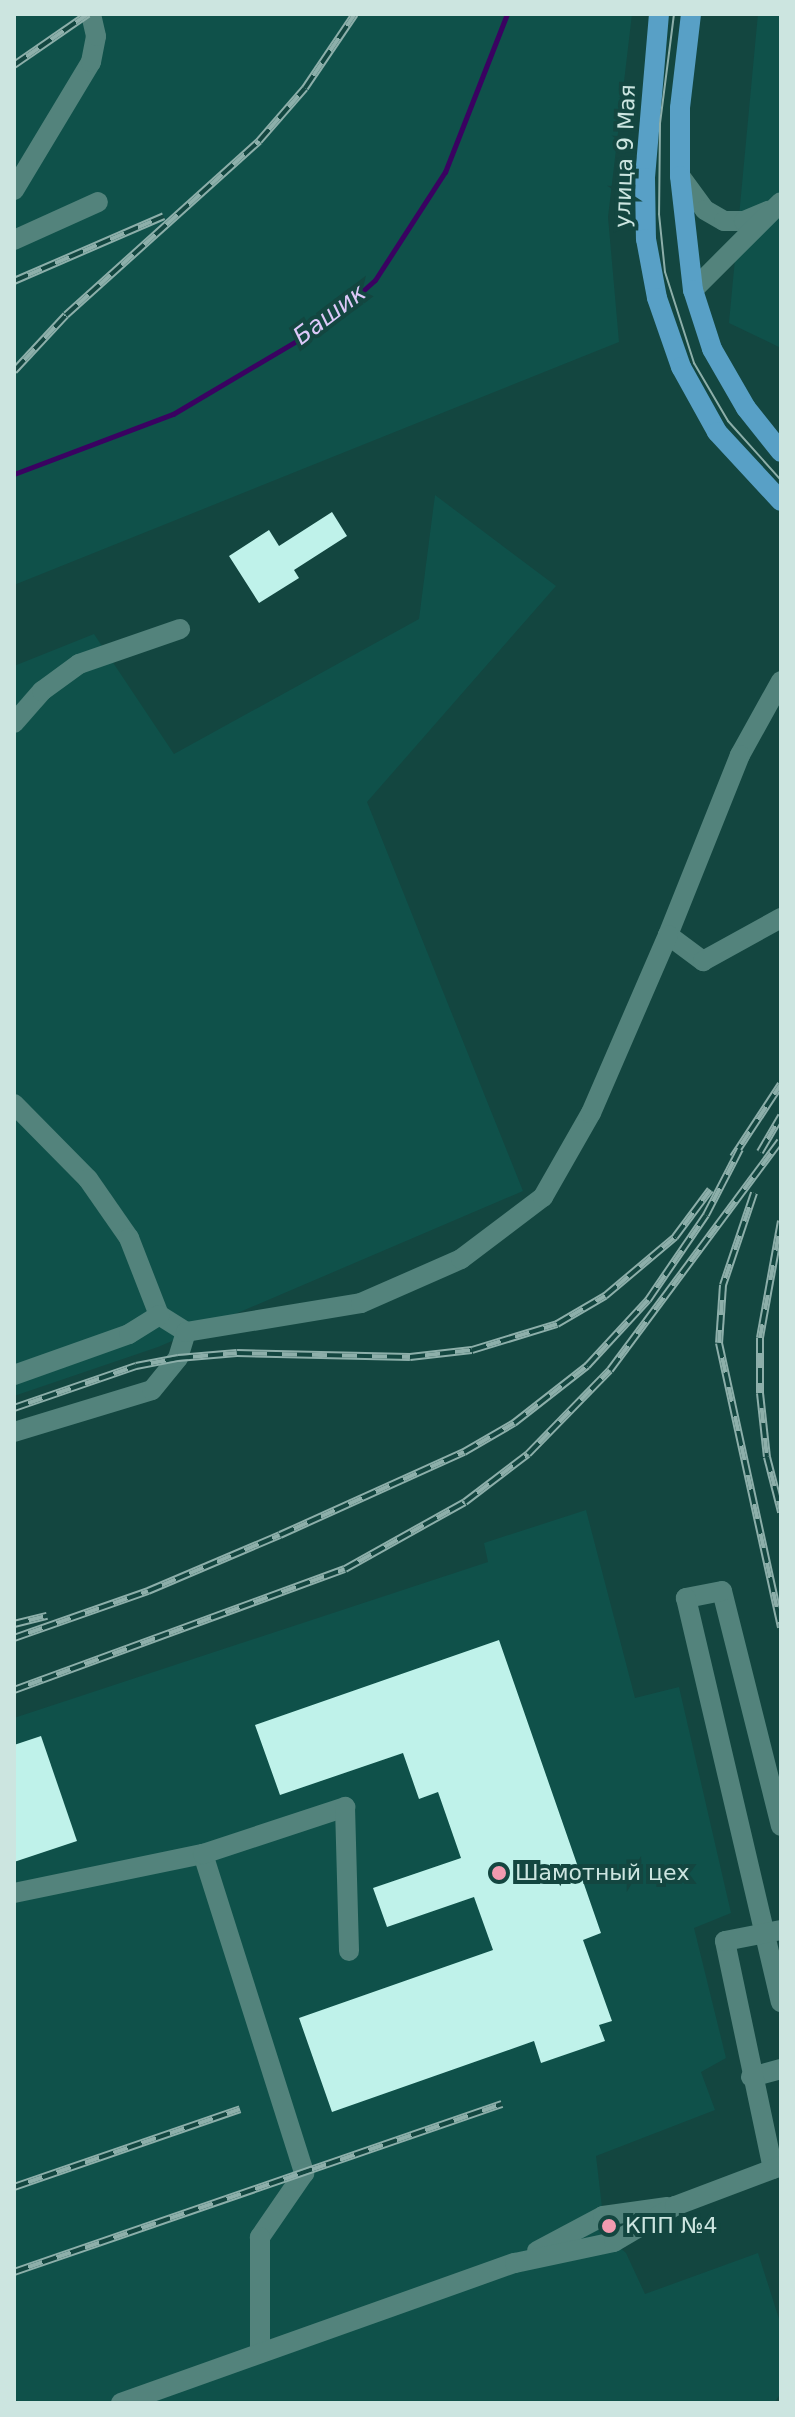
<!DOCTYPE html>
<meta charset="utf-8">
<style>
body{margin:0}
#map{position:relative;width:795px;height:2417px;overflow:hidden;background:#134640;font-family:"DejaVu Sans",sans-serif}
div>[style]{position:absolute}
.built>*{inset:0;background:#0f514a}
.stream>*{height:5px;margin:-2.5px;padding:0 2.5px;transform-origin:2.5px;border-radius:2.5px;background:#3a0261}
.building>*{inset:0;background:#bff2ea}
.minor>*{height:20px;margin:-10px;padding:0 10px;transform-origin:10px;border-radius:10px;background:#53837c}
.major>*{height:20px;margin:-10px;padding:0 10px;transform-origin:10px;border-radius:10px;background:#58a0c6}
.tram>*{height:2px;margin:-1px;padding:0 1px;transform-origin:1px;border-radius:1px;background:#8dafaa}
.rail>*{height:8px;margin-top:-4px;transform-origin:0;background:repeating-linear-gradient(90deg,#134640 0 15px,#8dafaa 0 30px);box-sizing:border-box;border-block:2px solid #8dafaa}
.dots>*{width:22px;height:22px;translate:-50% -50%;box-sizing:border-box;border:4px solid #134640;border-radius:50%}
span{translate:-50% -50%;white-space:nowrap;text-align:center;line-height:1.15;-webkit-text-stroke:8px #134640;paint-order:stroke}
.street-label{font-size:22px;color:#cce5e0}
.poi-label{font-size:22px;color:#cce5e0}
.left{translate:0 -50%;text-align:left}
.water-label{font-size:24px;color:#dcc8f8;font-style:italic}
.frame{position:absolute;inset:0;border:16px solid #cce5e0;pointer-events:none}
</style>
<div id="map">
<div class="built">
<i style="clip-path:polygon(14px 14px,632px 14px,608px 217px,619px 342px,14px 585px)"></i>
<i style="clip-path:polygon(758px 14px,781px 14px,781px 348px,729px 323px)"></i>
<i style="clip-path:polygon(435px 495px,556px 586px,367px 802px,523px 1191px,158px 1347px,14px 1396px,14px 666px,94px 634px,174px 754px,419px 619px)"></i>
<i style="clip-path:polygon(586px 1510px,635px 1698px,679px 1687px,731px 1913px,694px 1928px,726px 2058px,701px 2072px,715px 2110px,596px 2156px,603px 2216px,613px 2217px,618px 2231px,607px 2236px,626px 2253px,645px 2294px,758px 2253px,781px 2325px,781px 2393px,774px 2403px,14px 2403px,14px 1718px,488px 1562px,484px 1543px)"></i>
</div>
<div class="stream">
<i style="left:14px;top:474px;width:170px;rotate:-20.7deg"></i>
<i style="left:173px;top:414px;width:179px;rotate:-30.6deg"></i>
<i style="left:327px;top:323px;width:64px;rotate:-41.9deg"></i>
<i style="left:375px;top:280px;width:129px;rotate:-57.1deg"></i>
<i style="left:445px;top:172px;width:170px;rotate:-68.6deg"></i>
</div>
<div class="building">
<i style="clip-path:polygon(332px 512px,347px 536px,294px 570px,299px 578px,259px 603px,229px 556px,269px 530px,279px 546px)"></i>
<i style="clip-path:polygon(499px 1640px,601px 1933px,583px 1940px,612px 2021px,599px 2025px,605px 2041px,541px 2063px,534px 2041px,332px 2112px,299px 2018px,493px 1950px,474px 1897px,387px 1927px,373px 1888px,461px 1858px,438px 1792px,419px 1799px,403px 1753px,280px 1795px,255px 1725px)"></i>
<i style="clip-path:polygon(41px 1736px,77px 1841px,14px 1862px,14px 1745px)"></i>
</div>
<div class="minor">
<i style="left:680px;top:176px;width:42px;rotate:53.7deg"></i>
<i style="left:705px;top:210px;width:22px;rotate:30deg"></i>
<i style="left:724px;top:221px;width:20px"></i>
<i style="left:744px;top:221px;width:26px;rotate:-23deg"></i>
<i style="left:14px;top:190px;width:149px;rotate:-59deg"></i>
<i style="left:91px;top:62px;width:26px;rotate:-79deg"></i>
<i style="left:96px;top:36px;width:23px;rotate:-103deg"></i>
<i style="left:14px;top:240px;width:92px;rotate:-24.3deg"></i>
<i style="left:693px;top:290px;width:124px;rotate:-45deg"></i>
<i style="left:781px;top:681px;width:85px;rotate:119deg"></i>
<i style="left:740px;top:755px;width:194px;rotate:111.8deg"></i>
<i style="left:668px;top:935px;width:44px;rotate:36.6deg"></i>
<i style="left:703px;top:961px;width:89px;rotate:-28.9deg"></i>
<i style="left:14px;top:723px;width:43px;rotate:-48.8deg"></i>
<i style="left:42px;top:691px;width:46px;rotate:-36.1deg"></i>
<i style="left:79px;top:664px;width:107px;rotate:-19.1deg"></i>
<i style="left:14px;top:1104px;width:105px;rotate:45.4deg"></i>
<i style="left:88px;top:1179px;width:72px;rotate:55.2deg"></i>
<i style="left:129px;top:1238px;width:83px;rotate:68.7deg"></i>
<i style="left:159px;top:1315px;width:32px;rotate:32deg"></i>
<i style="left:14px;top:1375px;width:122px;rotate:-19.6deg"></i>
<i style="left:129px;top:1334px;width:36px;rotate:-32deg"></i>
<i style="left:14px;top:1432px;width:144px;rotate:-16.9deg"></i>
<i style="left:152px;top:1390px;width:41px;rotate:-50.9deg"></i>
<i style="left:178px;top:1358px;width:27px;rotate:-73deg"></i>
<i style="left:186px;top:1332px;width:177px;rotate:-9.4deg"></i>
<i style="left:361px;top:1303px;width:109px;rotate:-23.7deg"></i>
<i style="left:461px;top:1259px;width:103px;rotate:-37.1deg"></i>
<i style="left:543px;top:1197px;width:97px;rotate:-60.3deg"></i>
<i style="left:591px;top:1113px;width:194px;rotate:-66.6deg"></i>
<i style="left:781px;top:1826px;width:242px;rotate:-104.1deg"></i>
<i style="left:722px;top:1591px;width:37px;rotate:169deg"></i>
<i style="left:686px;top:1598px;width:415px;rotate:76.8deg"></i>
<i style="left:203px;top:1854px;width:335px;rotate:72.4deg"></i>
<i style="left:304px;top:2173px;width:78px;rotate:124.5deg"></i>
<i style="left:260px;top:2237px;width:116px;rotate:90deg"></i>
<i style="left:14px;top:1893px;width:193px;rotate:-11.7deg"></i>
<i style="left:203px;top:1854px;width:150px;rotate:-18.3deg"></i>
<i style="left:345px;top:1807px;width:144px;rotate:88.4deg"></i>
<i style="left:751px;top:2077px;width:31px;rotate:-15deg"></i>
<i style="left:773px;top:2169px;width:233px;rotate:-101.9deg"></i>
<i style="left:725px;top:1941px;width:57px;rotate:-11.1deg"></i>
<i style="left:537px;top:2251px;width:75px;rotate:-27.9deg"></i>
<i style="left:603px;top:2216px;width:65px;rotate:-8deg"></i>
<i style="left:121px;top:2403px;width:418px;rotate:-19.6deg"></i>
<i style="left:515px;top:2263px;width:101px;rotate:-12deg"></i>
<i style="left:614px;top:2242px;width:71px;rotate:-30.5deg"></i>
<i style="left:675px;top:2206px;width:113px;rotate:-20.7deg"></i>
</div>
<div class="major">
<i style="left:659px;top:14px;width:165px;rotate:94.9deg"></i>
<i style="left:645px;top:178px;width:61px;rotate:89.1deg"></i>
<i style="left:646px;top:239px;width:60px;rotate:79.4deg"></i>
<i style="left:657px;top:298px;width:73px;rotate:70.8deg"></i>
<i style="left:681px;top:367px;width:74px;rotate:61deg"></i>
<i style="left:717px;top:432px;width:94px;rotate:47.2deg"></i>
<i style="left:691px;top:14px;width:95px;rotate:96.7deg"></i>
<i style="left:680px;top:108px;width:68px;rotate:90deg"></i>
<i style="left:680px;top:176px;width:115px;rotate:83.5deg"></i>
<i style="left:693px;top:290px;width:62px;rotate:72.1deg"></i>
<i style="left:712px;top:349px;width:68px;rotate:60deg"></i>
<i style="left:746px;top:408px;width:56px;rotate:51.5deg"></i>
</div>
<div class="tram">
<i style="left:674px;top:14px;width:111px;rotate:97.3deg"></i>
<i style="left:660px;top:124px;width:90px;rotate:90.6deg"></i>
<i style="left:659px;top:214px;width:58px;rotate:84.1deg"></i>
<i style="left:665px;top:272px;width:96px;rotate:72.3deg"></i>
<i style="left:694px;top:363px;width:67px;rotate:59.6deg"></i>
<i style="left:728px;top:421px;width:79px;rotate:48.1deg"></i>
</div>
<div class="rail">
<i style="left:14px;top:65px;width:90px;rotate:-34.6deg"></i>
<i style="left:14px;top:281px;width:163px;rotate:-23.4deg"></i>
<i style="left:14px;top:371px;width:76px;rotate:-47.1deg"></i>
<i style="left:66px;top:315px;width:260px;rotate:-42deg"></i>
<i style="left:259px;top:141px;width:70px;rotate:-49deg"></i>
<i style="left:305px;top:88px;width:89px;rotate:-56deg"></i>
<i style="left:760px;top:1152px;width:42px;rotate:-59.7deg"></i>
<i style="left:733px;top:1157px;width:87px;rotate:-56.7deg"></i>
<i style="left:754px;top:1193px;width:97px;rotate:108.6deg"></i>
<i style="left:723px;top:1285px;width:58px;rotate:93.9deg"></i>
<i style="left:719px;top:1343px;width:291px;rotate:77.7deg"></i>
<i style="left:781px;top:1221px;width:119px;rotate:100.2deg"></i>
<i style="left:760px;top:1338px;width:55px;rotate:90deg"></i>
<i style="left:760px;top:1393px;width:64px;rotate:83.8deg"></i>
<i style="left:767px;top:1457px;width:57px;rotate:75.7deg"></i>
<i style="left:14px;top:1408px;width:129px;rotate:-19deg"></i>
<i style="left:136px;top:1366px;width:43px;rotate:-10.8deg"></i>
<i style="left:178px;top:1358px;width:59px;rotate:-4.8deg"></i>
<i style="left:237px;top:1353px;width:173px;rotate:1.3deg"></i>
<i style="left:410px;top:1357px;width:62px;rotate:-6.4deg"></i>
<i style="left:472px;top:1350px;width:89px;rotate:-17deg"></i>
<i style="left:557px;top:1324px;width:56px;rotate:-30.3deg"></i>
<i style="left:605px;top:1296px;width:92px;rotate:-40.1deg"></i>
<i style="left:675px;top:1237px;width:59px;rotate:-53.3deg"></i>
<i style="left:14px;top:1624px;width:34px;rotate:-14deg"></i>
<i style="left:14px;top:1638px;width:142px;rotate:-19.3deg"></i>
<i style="left:148px;top:1591px;width:143px;rotate:-23deg"></i>
<i style="left:280px;top:1535px;width:202px;rotate:-24.3deg"></i>
<i style="left:464px;top:1452px;width:58px;rotate:-30.1deg"></i>
<i style="left:514px;top:1423px;width:93px;rotate:-38deg"></i>
<i style="left:587px;top:1366px;width:90px;rotate:-47.3deg"></i>
<i style="left:648px;top:1300px;width:103px;rotate:-55.7deg"></i>
<i style="left:706px;top:1215px;width:74px;rotate:-62.7deg"></i>
<i style="left:14px;top:1690px;width:352px;rotate:-20.1deg"></i>
<i style="left:345px;top:1569px;width:137px;rotate:-29.2deg"></i>
<i style="left:465px;top:1502px;width:79px;rotate:-37.3deg"></i>
<i style="left:528px;top:1454px;width:117px;rotate:-45.7deg"></i>
<i style="left:610px;top:1370px;width:285px;rotate:-53.4deg"></i>
<i style="left:14px;top:2187px;width:239px;rotate:-19deg"></i>
<i style="left:14px;top:2272px;width:516px;rotate:-19deg"></i>
</div>
<div class="dots">
<i style="left:499px;top:1873px;background:#f29aaf"></i>
<i style="left:609px;top:2226px;background:#f29aaf"></i>
</div>
<div class="street-label">
<span style="left:625px;top:156px;rotate:-88deg">улица 9 Мая</span>
</div>
<div class="poi-label">
<span class="left" style="left:515px;top:1873px">Шамотный цех</span>
<span class="left" style="left:625px;top:2226px">КПП №4</span>
</div>
<div class="water-label">
<span style="left:330px;top:315px;rotate:-37deg">Башик</span>
</div>
<div class="frame"></div>
</div>
